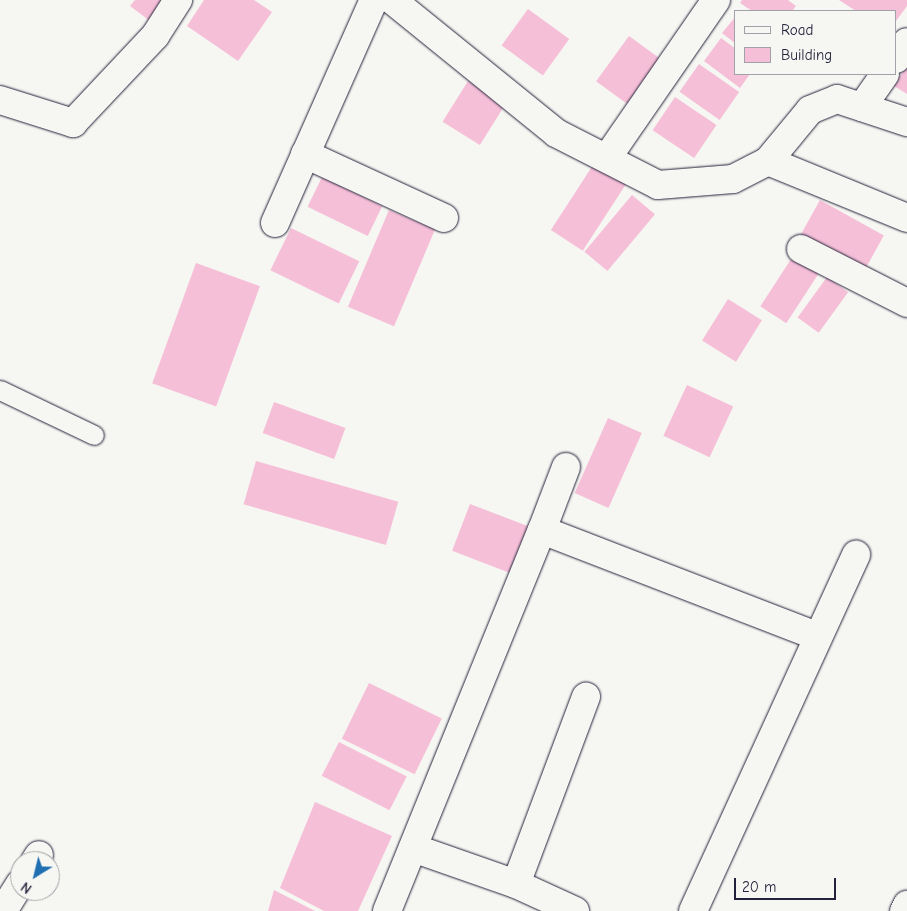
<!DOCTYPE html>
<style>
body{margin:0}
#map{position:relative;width:907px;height:911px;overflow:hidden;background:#f6f6f2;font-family:"Comic Neue",sans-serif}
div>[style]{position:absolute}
.building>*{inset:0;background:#f6bfd8;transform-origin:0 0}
.roads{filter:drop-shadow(0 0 1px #22223b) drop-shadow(0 0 1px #22223b)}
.lane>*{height:19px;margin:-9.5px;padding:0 9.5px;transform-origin:9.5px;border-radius:9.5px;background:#f6f6f2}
.street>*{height:28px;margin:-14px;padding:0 14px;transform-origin:14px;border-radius:14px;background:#f6f6f2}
span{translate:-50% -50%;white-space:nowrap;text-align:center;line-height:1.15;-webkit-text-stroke:4.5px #f6f6f2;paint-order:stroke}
.legend{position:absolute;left:734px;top:10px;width:162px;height:65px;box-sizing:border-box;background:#f6f6f2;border:1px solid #a1a1a9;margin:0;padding:6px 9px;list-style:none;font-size:15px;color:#22223b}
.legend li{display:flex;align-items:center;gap:10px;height:25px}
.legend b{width:25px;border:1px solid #a1a1a9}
.north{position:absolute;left:10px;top:851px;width:50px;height:50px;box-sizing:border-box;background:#f6f6f2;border:1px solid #a1a1a9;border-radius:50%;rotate:216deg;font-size:14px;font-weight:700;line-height:20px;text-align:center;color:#22223b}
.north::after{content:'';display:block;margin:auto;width:18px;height:22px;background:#1f6fb2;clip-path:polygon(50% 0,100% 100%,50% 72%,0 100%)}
.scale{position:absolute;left:734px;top:878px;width:102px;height:22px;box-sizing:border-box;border:2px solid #22223b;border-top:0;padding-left:6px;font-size:15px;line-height:18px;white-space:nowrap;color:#22223b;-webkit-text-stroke:4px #f6f6f2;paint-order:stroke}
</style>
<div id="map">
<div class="building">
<i style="clip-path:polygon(135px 0,166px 0,150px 21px,130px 6px)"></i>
<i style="clip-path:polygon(204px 0,254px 0,272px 12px,238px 61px,187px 26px)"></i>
<i style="clip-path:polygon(742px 0,788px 0,796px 6px,792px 11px,752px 11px,740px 3px)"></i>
<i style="clip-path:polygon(839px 0,907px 0,907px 6px,896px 21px,896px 11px,856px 11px)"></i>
<i style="left:528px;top:9px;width:51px;height:45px;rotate:36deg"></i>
<i style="clip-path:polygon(736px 16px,736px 44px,722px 33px)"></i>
<i style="left:629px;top:36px;width:42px;height:56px;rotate:36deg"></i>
<i style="clip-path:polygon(721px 38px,736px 49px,736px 74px,750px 74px,740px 88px,704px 61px)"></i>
<i style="left:699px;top:64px;width:49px;height:34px;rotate:35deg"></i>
<i style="clip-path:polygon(907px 65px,907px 94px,894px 86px)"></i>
<i style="left:468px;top:81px;width:44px;height:48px;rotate:32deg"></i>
<i style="left:675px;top:97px;width:50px;height:40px;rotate:34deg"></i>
<i style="left:595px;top:162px;width:38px;height:81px;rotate:33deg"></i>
<i style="left:322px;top:177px;width:67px;height:33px;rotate:26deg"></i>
<i style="left:632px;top:195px;width:30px;height:74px;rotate:40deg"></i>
<i style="left:820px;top:200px;width:73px;height:40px;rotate:29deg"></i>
<i style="left:389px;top:210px;width:50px;height:105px;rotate:23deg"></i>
<i style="left:291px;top:228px;width:76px;height:47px;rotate:26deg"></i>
<i style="left:793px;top:256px;width:31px;height:60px;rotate:33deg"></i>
<i style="left:196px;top:263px;width:68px;height:128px;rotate:20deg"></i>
<i style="left:827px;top:277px;width:26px;height:50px;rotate:36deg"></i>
<i style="left:728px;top:299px;width:40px;height:49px;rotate:32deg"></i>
<i style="left:687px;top:385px;width:51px;height:56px;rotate:25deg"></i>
<i style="left:274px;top:402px;width:76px;height:33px;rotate:20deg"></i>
<i style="left:608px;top:418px;width:37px;height:82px;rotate:24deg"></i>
<i style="left:256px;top:461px;width:148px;height:45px;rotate:16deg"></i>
<i style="left:470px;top:504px;width:73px;height:50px;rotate:21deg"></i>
<i style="left:369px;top:683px;width:81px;height:62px;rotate:26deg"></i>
<i style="left:339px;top:742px;width:76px;height:38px;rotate:27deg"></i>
<i style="clip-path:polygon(315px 802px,392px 836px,358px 911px,324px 911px,280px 888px)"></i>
<i style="clip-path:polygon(274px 890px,315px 911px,268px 911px)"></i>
</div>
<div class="roads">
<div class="lane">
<i style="left:0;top:390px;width:104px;rotate:25.6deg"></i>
</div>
<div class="street">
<i style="left:392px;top:0;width:211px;rotate:39deg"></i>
<i style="left:556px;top:133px;width:114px;rotate:27deg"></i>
<i style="left:658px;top:185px;width:75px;rotate:-4.6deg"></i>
<i style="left:733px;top:179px;width:39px;rotate:-27deg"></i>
<i style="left:768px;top:161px;width:150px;rotate:22.3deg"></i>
<i style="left:896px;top:59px;width:20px;rotate:-57deg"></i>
<i style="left:0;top:100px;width:77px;rotate:17.5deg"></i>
<i style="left:73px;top:123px;width:120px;rotate:-46.7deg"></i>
<i style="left:155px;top:36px;width:43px;rotate:-57.4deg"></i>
<i style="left:862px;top:107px;width:40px;rotate:-55.1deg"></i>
<i style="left:305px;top:154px;width:153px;rotate:24.7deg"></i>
<i style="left:607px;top:158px;width:192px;rotate:-55.4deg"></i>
<i style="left:768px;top:161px;width:66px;rotate:-50.5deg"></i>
<i style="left:810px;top:110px;width:29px;rotate:-22deg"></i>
<i style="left:837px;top:99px;width:74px;rotate:18.2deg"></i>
<i style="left:275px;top:223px;width:244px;rotate:-66.1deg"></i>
<i style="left:801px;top:249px;width:119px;rotate:27deg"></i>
<i style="left:566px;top:467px;width:67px;rotate:110.9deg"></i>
<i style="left:542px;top:530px;width:295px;rotate:21.1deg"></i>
<i style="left:413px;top:848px;width:109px;rotate:19.3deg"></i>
<i style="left:516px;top:884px;width:65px;rotate:24.6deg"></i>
<i style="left:35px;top:861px;width:7px;rotate:-56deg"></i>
<i style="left:516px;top:884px;width:200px;rotate:-69.5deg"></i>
<i style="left:3px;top:911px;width:32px;rotate:-58deg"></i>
<i style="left:387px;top:911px;width:411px;rotate:-67.9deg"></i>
<i style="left:693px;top:911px;width:392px;rotate:-65.4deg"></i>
<i style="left:904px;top:911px;width:7px;rotate:-63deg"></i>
</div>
</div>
<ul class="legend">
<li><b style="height:6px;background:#f6f6f2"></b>Road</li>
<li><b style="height:14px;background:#f6bfd8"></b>Building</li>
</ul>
<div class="north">N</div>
<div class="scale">20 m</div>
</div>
